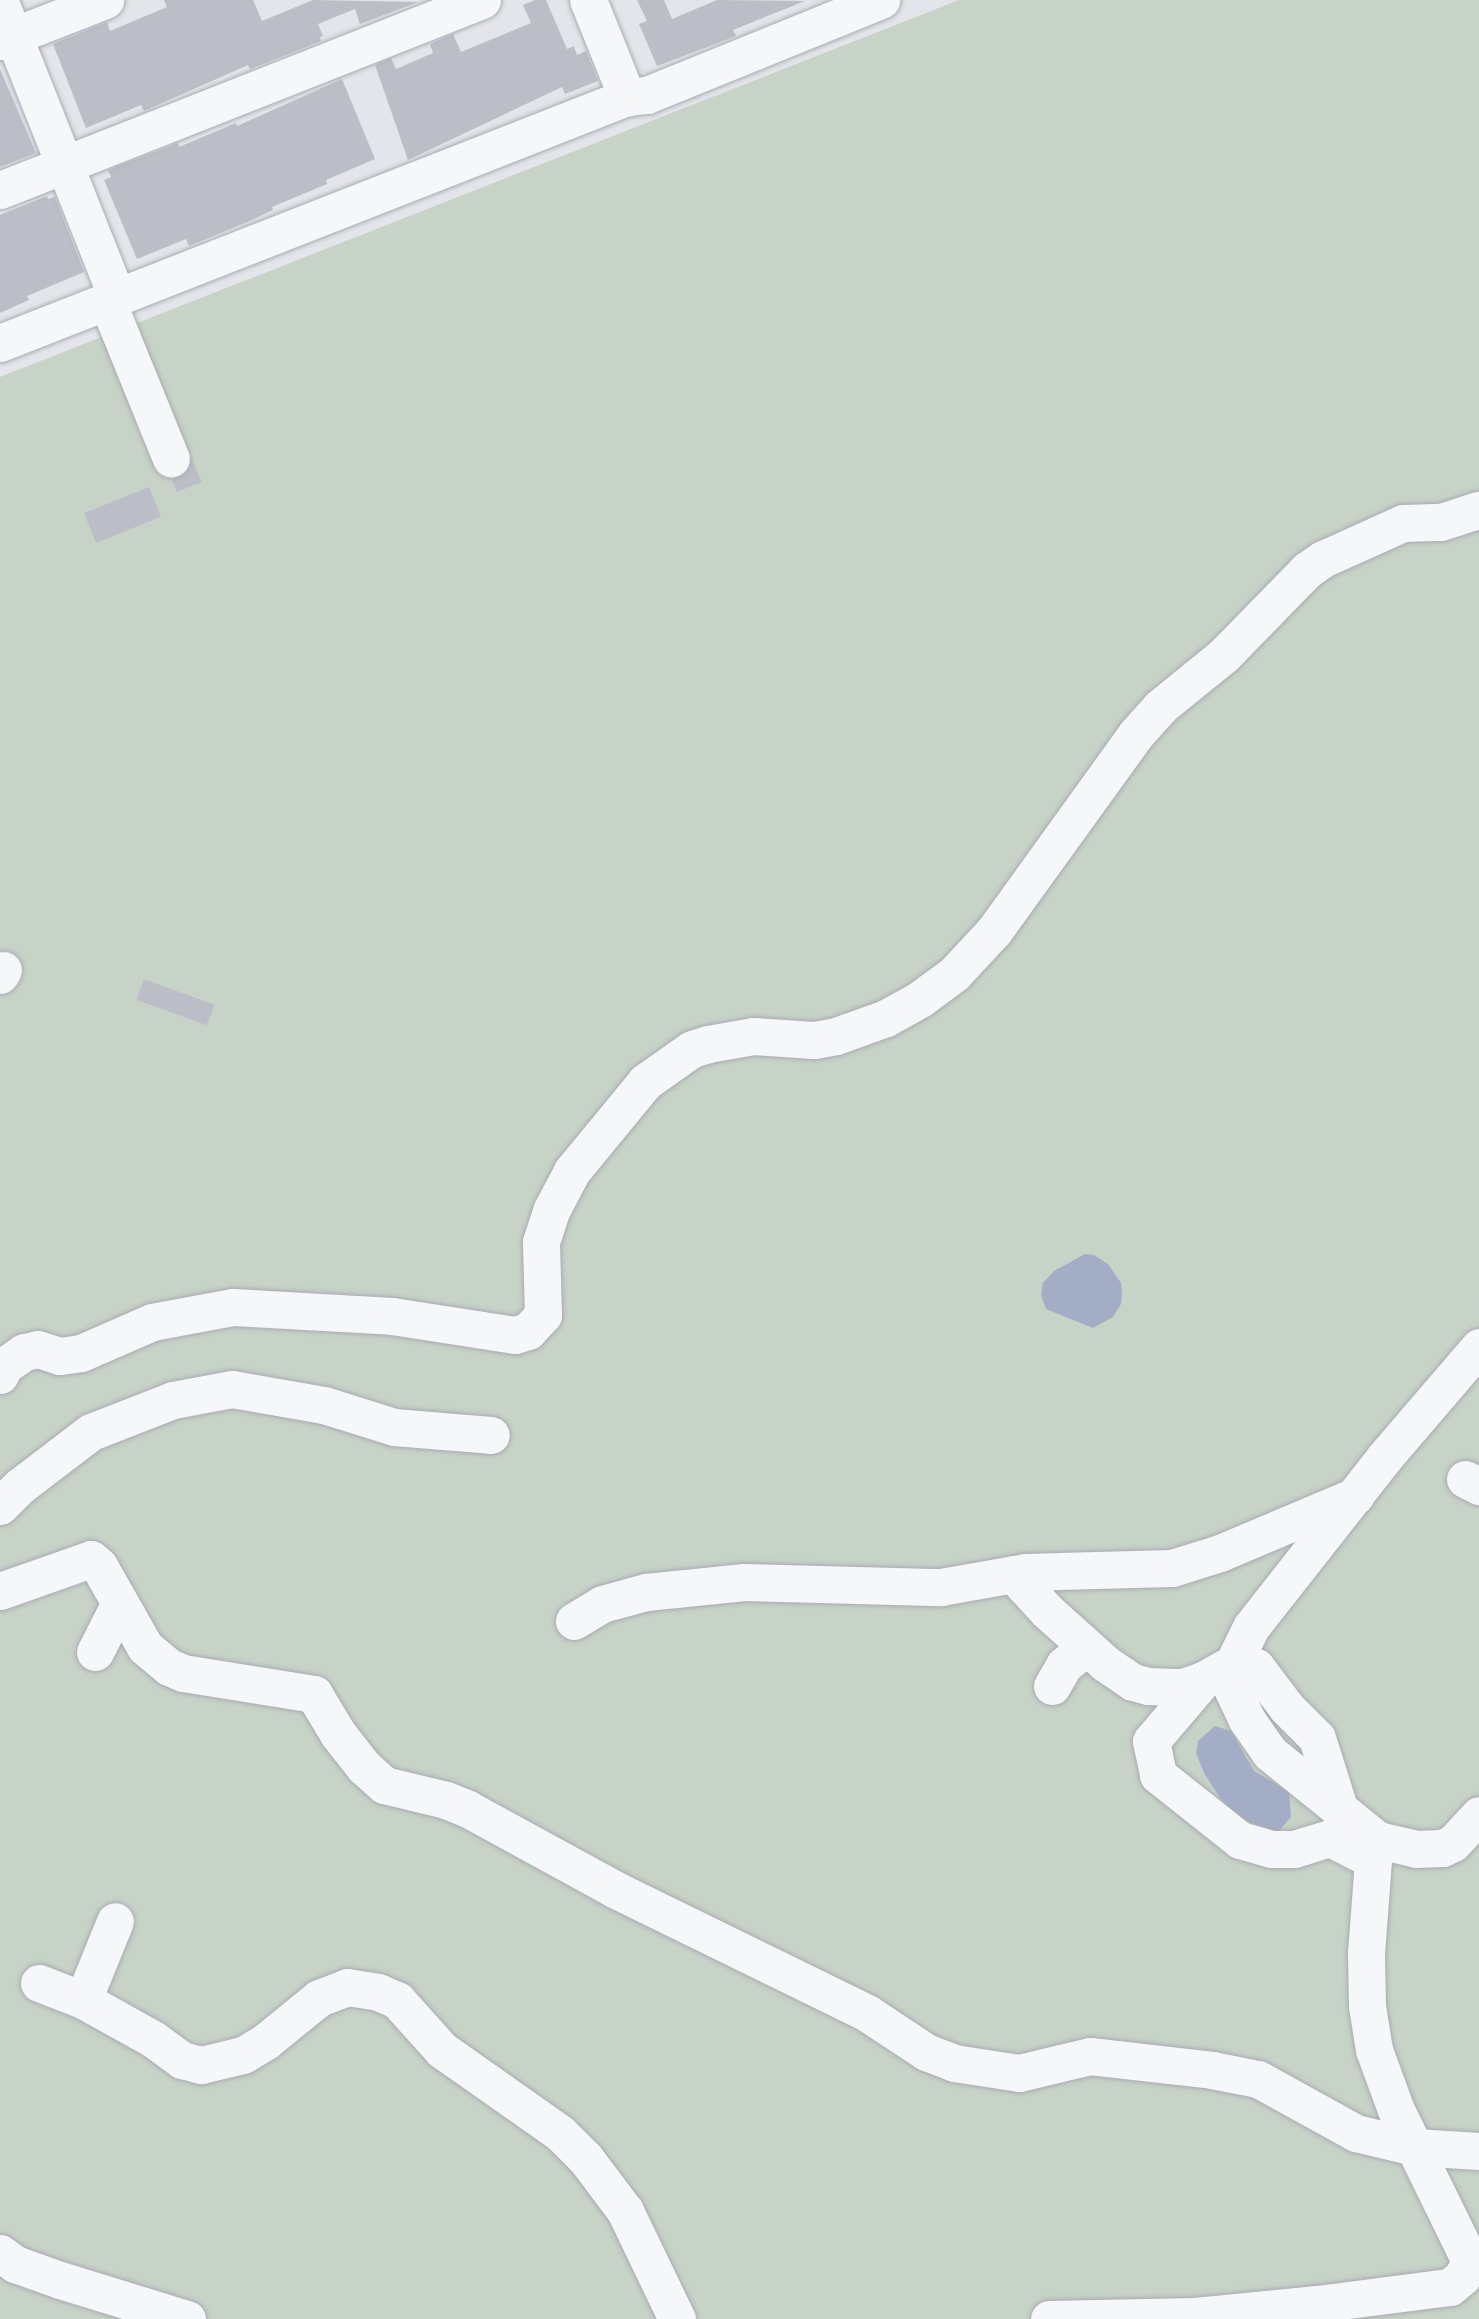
<!DOCTYPE html>
<style>
body{margin:0}
#map{position:relative;width:1479px;height:2319px;overflow:hidden;background:#e4e5ea;font-family:Cabin,sans-serif}
div>[style]{position:absolute}
.green>*{inset:0;background:#c7d3c6}
.water>*{inset:0;background:#a3aec6}
.building>*{inset:0;background:#bcbec7;transform-origin:0 0}
.roads{filter:drop-shadow(0 0 2px #a9abb4) drop-shadow(0 0 2px #a9abb4)}
.minor>*{height:37px;margin:-18.5px;padding:0 18.5px;transform-origin:18.5px;border-radius:18.5px;background:#f6f7f9}
span{translate:-50% -50%;white-space:nowrap;text-align:center;line-height:1.15;-webkit-text-stroke:5px #f3f5f8;paint-order:stroke}
</style>
<div id="map">
<div class="green">
<i style="clip-path:polygon(959px 0,1479px 0,1479px 2319px,0 2319px,0 377px)"></i>
</div>
<div class="water">
<i style="clip-path:polygon(1085px 1254px,1094px 1255px,1108px 1264px,1121px 1283px,1122px 1293px,1121px 1304px,1113px 1317px,1093px 1328px,1046px 1309px,1041px 1295px,1043px 1283px,1054px 1271px)"></i>
<i style="clip-path:polygon(1215px 1726px,1231px 1731px,1254px 1771px,1289px 1792px,1291px 1817px,1278px 1832px,1241px 1819px,1220px 1798px,1204px 1773px,1196px 1753px,1198px 1741px)"></i>
</div>
<div class="building">
<i style="clip-path:polygon(164px 0,253px 0,262px 21px,313px 0,418px 2px,360px 24px,355px 9px,318px 24px,323px 36px,320px 37px,321px 41px,250px 69px,248px 65px,144px 111px,141px 105px,86px 128px,53px 44px,107px 22px,110px 31px,167px 7px)"></i>
<i style="clip-path:polygon(535px 0,546px 0,567px 49px,574px 46px,577px 55px,586px 51px,598px 81px,565px 94px,562px 87px,408px 160px,375px 65px,391px 58px,396px 69px,433px 53px,430px 44px,453px 34px,461px 52px,531px 23px,523px 5px)"></i>
<i style="clip-path:polygon(637px 0,664px 0,672px 19px,717px 0,805px 1px,733px 30px,736px 36px,657px 66px,639px 24px,647px 21px)"></i>
<i style="clip-path:polygon(0 69px,36px 153px,0 167px)"></i>
<i style="clip-path:polygon(342px 79px,375px 159px,326px 180px,327px 184px,272px 207px,273px 210px,252px 220px,189px 246px,186px 239px,137px 259px,104px 180px,111px 177px,108px 170px,178px 143px,179px 147px,236px 123px,237px 126px)"></i>
<i style="clip-path:polygon(47px 196px,48px 199px,55px 197px,84px 272px,27px 296px,29px 300px,0 313px,0 215px)"></i>
<i style="clip-path:polygon(191px 458px,202px 482px,177px 492px,172px 479px,187px 472px)"></i>
<i style="left:149px;top:487px;width:32px;height:70px;rotate:68deg"></i>
<i style="left:144px;top:979px;width:75px;height:22px;rotate:20deg"></i>
</div>
<div class="roads">
<div class="minor">
<i style="left:588px;top:0;width:105px;rotate:68.1deg"></i>
<i style="left:0;top:2px;width:317px;rotate:68.4deg"></i>
<i style="left:0;top:41px;width:113px;rotate:-21.3deg"></i>
<i style="left:0;top:190px;width:518px;rotate:-21.51deg"></i>
<i style="left:107px;top:301px;width:170px;rotate:67.9deg"></i>
<i style="left:0;top:343px;width:674px;rotate:-21.42deg"></i>
<i style="left:627px;top:97px;width:20px;rotate:-6deg"></i>
<i style="left:647px;top:95px;width:253px;rotate:-22.1deg"></i>
<i style="left:0;top:975px;width:6px;rotate:-59deg"></i>
<i style="left:1479px;top:1347px;width:146px;rotate:130.6deg"></i>
<i style="left:1384px;top:1458px;width:215px;rotate:128.2deg"></i>
<i style="left:1251px;top:1627px;width:50px;rotate:116.1deg"></i>
<i style="left:1229px;top:1672px;width:8px;rotate:97deg"></i>
<i style="left:1228px;top:1680px;width:44px;rotate:64.6deg"></i>
<i style="left:1247px;top:1720px;width:40px;rotate:55.1deg"></i>
<i style="left:1270px;top:1753px;width:139px;rotate:38.9deg"></i>
<i style="left:1378px;top:1840px;width:39px;rotate:13deg"></i>
<i style="left:1416px;top:1849px;width:26px;rotate:-2deg"></i>
<i style="left:1442px;top:1848px;width:12px;rotate:-24deg"></i>
<i style="left:1453px;top:1843px;width:38px;rotate:-47deg"></i>
<i style="left:0;top:1375px;width:10px;rotate:-66deg"></i>
<i style="left:4px;top:1366px;width:24px;rotate:-35deg"></i>
<i style="left:24px;top:1352px;width:14px;rotate:-12deg"></i>
<i style="left:38px;top:1349px;width:23px;rotate:18deg"></i>
<i style="left:60px;top:1356px;width:21px;rotate:-8deg"></i>
<i style="left:81px;top:1353px;width:77px;rotate:-23.6deg"></i>
<i style="left:152px;top:1322px;width:82px;rotate:-10.5deg"></i>
<i style="left:233px;top:1307px;width:159px;rotate:3.2deg"></i>
<i style="left:392px;top:1316px;width:124px;rotate:8.8deg"></i>
<i style="left:515px;top:1335px;width:14px;rotate:-17deg"></i>
<i style="left:528px;top:1331px;width:22px;rotate:-47deg"></i>
<i style="left:543px;top:1315px;width:73px;rotate:-91.6deg"></i>
<i style="left:541px;top:1242px;width:35px;rotate:-72deg"></i>
<i style="left:552px;top:1209px;width:43px;rotate:-62.2deg"></i>
<i style="left:572px;top:1171px;width:115px;rotate:-50.6deg"></i>
<i style="left:645px;top:1082px;width:57px;rotate:-35.1deg"></i>
<i style="left:692px;top:1049px;width:17px;rotate:-17deg"></i>
<i style="left:708px;top:1044px;width:46px;rotate:-10.1deg"></i>
<i style="left:753px;top:1036px;width:61px;rotate:3.8deg"></i>
<i style="left:814px;top:1040px;width:22px;rotate:-10deg"></i>
<i style="left:836px;top:1036px;width:53px;rotate:-19.8deg"></i>
<i style="left:886px;top:1018px;width:39px;rotate:-29deg"></i>
<i style="left:920px;top:999px;width:42px;rotate:-36.3deg"></i>
<i style="left:954px;top:974px;width:59px;rotate:-47.1deg"></i>
<i style="left:994px;top:931px;width:243px;rotate:-54.2deg"></i>
<i style="left:1136px;top:734px;width:36px;rotate:-48deg"></i>
<i style="left:1160px;top:707px;width:82px;rotate:-39.1deg"></i>
<i style="left:1224px;top:655px;width:119px;rotate:-45.7deg"></i>
<i style="left:1307px;top:570px;width:19px;rotate:-35deg"></i>
<i style="left:1323px;top:559px;width:88px;rotate:-24.2deg"></i>
<i style="left:1403px;top:523px;width:38px;rotate:-2deg"></i>
<i style="left:1441px;top:522px;width:40px;rotate:-18deg"></i>
<i style="left:1465px;top:1479px;width:16px;rotate:27deg"></i>
<i style="left:0;top:1506px;width:28px;rotate:-45deg"></i>
<i style="left:20px;top:1486px;width:89px;rotate:-37.3deg"></i>
<i style="left:91px;top:1432px;width:88px;rotate:-21.3deg"></i>
<i style="left:173px;top:1400px;width:60px;rotate:-10.6deg"></i>
<i style="left:232px;top:1389px;width:93px;rotate:9.9deg"></i>
<i style="left:324px;top:1405px;width:73px;rotate:17.4deg"></i>
<i style="left:394px;top:1427px;width:97px;rotate:4.7deg"></i>
<i style="left:1013px;top:1574px;width:50px;rotate:47.4deg"></i>
<i style="left:1047px;top:1611px;width:79px;rotate:41.9deg"></i>
<i style="left:1106px;top:1664px;width:32px;rotate:34deg"></i>
<i style="left:1133px;top:1682px;width:16px;rotate:15deg"></i>
<i style="left:1148px;top:1686px;width:34px;rotate:2deg"></i>
<i style="left:1182px;top:1687px;width:22px;rotate:-18deg"></i>
<i style="left:1203px;top:1680px;width:33px;rotate:-29deg"></i>
<i style="left:1232px;top:1664px;width:14px;rotate:-4deg"></i>
<i style="left:1246px;top:1663px;width:11px;rotate:22deg"></i>
<i style="left:1256px;top:1667px;width:51px;rotate:52.9deg"></i>
<i style="left:1287px;top:1708px;width:42px;rotate:45deg"></i>
<i style="left:1317px;top:1738px;width:77px;rotate:72.5deg"></i>
<i style="left:0;top:1591px;width:96px;rotate:-19.4deg"></i>
<i style="left:91px;top:1559px;width:11px;rotate:41deg"></i>
<i style="left:99px;top:1566px;width:93px;rotate:60.4deg"></i>
<i style="left:145px;top:1647px;width:31px;rotate:40deg"></i>
<i style="left:169px;top:1667px;width:15px;rotate:23deg"></i>
<i style="left:183px;top:1673px;width:133px;rotate:9.1deg"></i>
<i style="left:314px;top:1694px;width:47px;rotate:59deg"></i>
<i style="left:338px;top:1734px;width:42px;rotate:51.8deg"></i>
<i style="left:364px;top:1767px;width:27px;rotate:42deg"></i>
<i style="left:384px;top:1785px;width:64px;rotate:13.6deg"></i>
<i style="left:446px;top:1800px;width:24px;rotate:22deg"></i>
<i style="left:468px;top:1809px;width:166px;rotate:28.7deg"></i>
<i style="left:614px;top:1889px;width:282px;rotate:26.1deg"></i>
<i style="left:867px;top:2013px;width:71px;rotate:33.5deg"></i>
<i style="left:926px;top:2052px;width:30px;rotate:21deg"></i>
<i style="left:954px;top:2063px;width:66px;rotate:8.7deg"></i>
<i style="left:1019px;top:2073px;width:73px;rotate:-13.5deg"></i>
<i style="left:1090px;top:2056px;width:123px;rotate:6.5deg"></i>
<i style="left:1212px;top:2070px;width:47px;rotate:11.1deg"></i>
<i style="left:1258px;top:2079px;width:112px;rotate:28.9deg"></i>
<i style="left:1356px;top:2133px;width:60px;rotate:13.6deg"></i>
<i style="left:1414px;top:2147px;width:65px;rotate:3.5deg"></i>
<i style="left:574px;top:1621px;width:33px;rotate:-31deg"></i>
<i style="left:602px;top:1604px;width:46px;rotate:-15.3deg"></i>
<i style="left:646px;top:1592px;width:99px;rotate:-5.8deg"></i>
<i style="left:744px;top:1582px;width:197px;rotate:1.5deg"></i>
<i style="left:941px;top:1587px;width:85px;rotate:-10.1deg"></i>
<i style="left:1025px;top:1572px;width:147px;rotate:-1.6deg"></i>
<i style="left:1172px;top:1568px;width:50px;rotate:-17.4deg"></i>
<i style="left:1220px;top:1553px;width:147px;rotate:-22.9deg"></i>
<i style="left:95px;top:1652px;width:55px;rotate:-63deg"></i>
<i style="left:1203px;top:1680px;width:80px;rotate:130.4deg"></i>
<i style="left:1151px;top:1741px;width:35px;rotate:78deg"></i>
<i style="left:1158px;top:1775px;width:105px;rotate:38.4deg"></i>
<i style="left:1240px;top:1840px;width:33px;rotate:16deg"></i>
<i style="left:1272px;top:1849px;width:22px"></i>
<i style="left:1294px;top:1849px;width:38px;rotate:-17deg"></i>
<i style="left:1330px;top:1838px;width:48px;rotate:27.1deg"></i>
<i style="left:1052px;top:1686px;width:24px;rotate:-60deg"></i>
<i style="left:1064px;top:1665px;width:29px;rotate:-38deg"></i>
<i style="left:39px;top:1983px;width:47px;rotate:21.1deg"></i>
<i style="left:83px;top:2000px;width:80px;rotate:29.1deg"></i>
<i style="left:153px;top:2039px;width:36px;rotate:36deg"></i>
<i style="left:182px;top:2060px;width:20px;rotate:15deg"></i>
<i style="left:201px;top:2065px;width:43px;rotate:-13.4deg"></i>
<i style="left:243px;top:2055px;width:27px;rotate:-31deg"></i>
<i style="left:266px;top:2041px;width:68px;rotate:-39.1deg"></i>
<i style="left:319px;top:1998px;width:30px;rotate:-21deg"></i>
<i style="left:347px;top:1987px;width:31px;rotate:9deg"></i>
<i style="left:378px;top:1992px;width:21px;rotate:23deg"></i>
<i style="left:397px;top:2000px;width:67px;rotate:48deg"></i>
<i style="left:442px;top:2050px;width:144px;rotate:35.1deg"></i>
<i style="left:560px;top:2133px;width:37px;rotate:45deg"></i>
<i style="left:586px;top:2159px;width:65px;rotate:53.1deg"></i>
<i style="left:625px;top:2211px;width:120px;rotate:64.3deg"></i>
<i style="left:83px;top:2000px;width:85px;rotate:-67.9deg"></i>
<i style="left:0;top:2253px;width:19px;rotate:36deg"></i>
<i style="left:15px;top:2264px;width:48px;rotate:19.6deg"></i>
<i style="left:60px;top:2280px;width:133px;rotate:17.1deg"></i>
<i style="left:1049px;top:2319px;width:146px;rotate:-1.2deg"></i>
<i style="left:1195px;top:2316px;width:123px;rotate:-5.6deg"></i>
<i style="left:1317px;top:2304px;width:134px;rotate:-7.3deg"></i>
<i style="left:1450px;top:2287px;width:16px;rotate:-40deg"></i>
<i style="left:1462px;top:2277px;width:18px;rotate:-63deg"></i>
<i style="left:1470px;top:2261px;width:168px;rotate:-116.1deg"></i>
<i style="left:1396px;top:2110px;width:64px;rotate:-110.1deg"></i>
<i style="left:1374px;top:2050px;width:45px;rotate:-99deg"></i>
<i style="left:1367px;top:2006px;width:53px;rotate:-91.1deg"></i>
<i style="left:1366px;top:1953px;width:93px;rotate:-85.7deg"></i>
<i style="left:1373px;top:1860px;width:21px;rotate:-76deg"></i>
</div>
</div>
</div>
